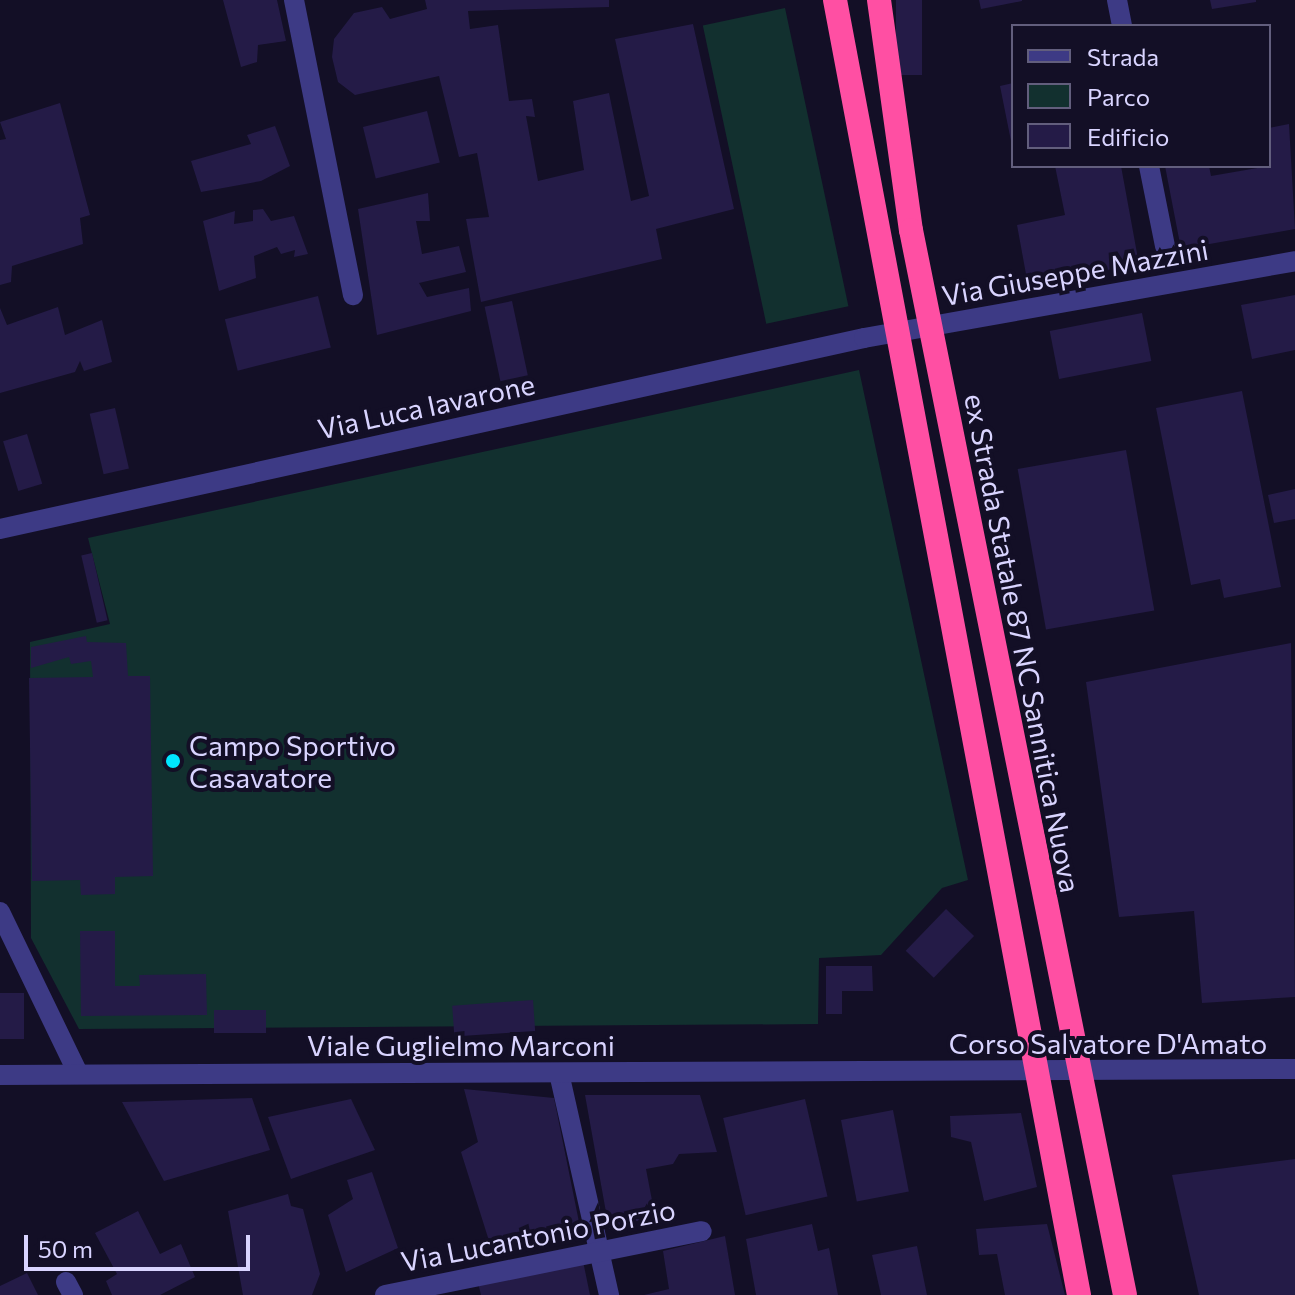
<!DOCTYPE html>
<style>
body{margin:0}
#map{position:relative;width:1295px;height:1295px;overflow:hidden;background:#130f26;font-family:Commissioner,sans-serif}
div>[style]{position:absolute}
.green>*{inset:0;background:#12302f;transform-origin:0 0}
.building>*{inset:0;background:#241b47;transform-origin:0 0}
.minor>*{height:20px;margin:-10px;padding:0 10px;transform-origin:10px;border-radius:10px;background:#3d3a85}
.highway-bridge>*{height:24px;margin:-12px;padding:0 12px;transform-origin:12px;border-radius:12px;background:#ff4fa3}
.dots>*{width:22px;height:22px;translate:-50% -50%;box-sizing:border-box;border:4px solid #130f26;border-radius:50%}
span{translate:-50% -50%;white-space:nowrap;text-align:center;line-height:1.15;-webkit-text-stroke:8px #130f26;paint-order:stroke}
.street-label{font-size:28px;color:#d9d4ff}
.poi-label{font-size:28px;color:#d9d4ff}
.left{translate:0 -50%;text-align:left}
.legend{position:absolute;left:1011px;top:24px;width:260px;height:144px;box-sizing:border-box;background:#130f26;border:2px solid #625e7d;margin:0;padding:10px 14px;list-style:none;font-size:24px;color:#d9d4ff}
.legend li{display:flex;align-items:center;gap:16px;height:40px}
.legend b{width:40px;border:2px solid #625e7d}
.scale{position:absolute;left:24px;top:1235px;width:226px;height:36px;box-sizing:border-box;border:4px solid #d9d4ff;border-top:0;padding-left:10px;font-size:24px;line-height:28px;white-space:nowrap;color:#d9d4ff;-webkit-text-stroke:6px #130f26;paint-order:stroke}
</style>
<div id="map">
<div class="green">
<i style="left:785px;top:8px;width:305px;height:84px;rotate:78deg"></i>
<i style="clip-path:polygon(859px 370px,968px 880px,942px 888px,881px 955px,819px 958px,818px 1024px,79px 1029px,31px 938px,30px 642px,110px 624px,88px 538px)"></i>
</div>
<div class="building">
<i style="clip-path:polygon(223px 0,277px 0,286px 41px,258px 45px,257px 62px,241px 67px)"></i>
<i style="clip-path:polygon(425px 0,609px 0,609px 7px,468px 11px,470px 29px,498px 25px,509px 101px,532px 99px,535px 117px,526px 116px,538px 181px,584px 170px,573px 101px,609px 93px,631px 201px,649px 196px,615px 39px,693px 24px,734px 209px,656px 229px,662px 259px,481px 302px,466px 219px,489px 217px,477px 153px,459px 157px,439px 76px,355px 95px,338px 82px,332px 57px,334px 39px,354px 13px,382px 7px,390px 19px,427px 9px)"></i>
<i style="left:896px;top:0;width:26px;height:75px"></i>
<i style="clip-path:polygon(979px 0,1022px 0,1022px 1px,981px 9px)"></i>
<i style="clip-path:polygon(1210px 0,1256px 0,1256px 2px,1212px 9px)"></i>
<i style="clip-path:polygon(1013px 83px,1013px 146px,1012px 146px,1000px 86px)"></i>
<i style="clip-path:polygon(60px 103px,90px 215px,80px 218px,83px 244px,12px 266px,11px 282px,0 285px,0 140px,6px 139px,0 122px)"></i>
<i style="left:427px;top:111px;width:53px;height:66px;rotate:76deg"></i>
<i style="clip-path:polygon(1289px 124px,1295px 229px,1181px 249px,1165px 166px,1209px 166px,1211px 176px,1269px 166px,1269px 128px)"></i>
<i style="clip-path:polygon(275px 126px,290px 166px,261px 181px,201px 192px,191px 161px,251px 144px,247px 135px)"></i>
<i style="clip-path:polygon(1055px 166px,1121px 166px,1139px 264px,1028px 285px,1017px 225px,1065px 215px)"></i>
<i style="clip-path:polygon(428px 193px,430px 221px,416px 221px,422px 254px,459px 246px,466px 272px,419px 283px,427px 297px,469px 288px,471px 311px,377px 335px,358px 209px)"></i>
<i style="clip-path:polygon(263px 209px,271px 221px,294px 216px,308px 254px,294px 257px,295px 250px,281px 254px,277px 247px,254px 256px,256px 278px,219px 291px,203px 221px,235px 211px,234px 224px,253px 221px,253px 210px)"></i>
<i style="clip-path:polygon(1295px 295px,1295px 350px,1252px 359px,1241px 305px)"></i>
<i style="left:318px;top:296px;width:53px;height:96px;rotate:76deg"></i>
<i style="left:512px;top:301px;width:76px;height:28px;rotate:78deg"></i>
<i style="clip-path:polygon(58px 307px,65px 335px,102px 320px,112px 362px,84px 371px,80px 361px,75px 372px,0 393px,0 308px,7px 325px)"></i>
<i style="left:1142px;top:313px;width:49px;height:94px;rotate:79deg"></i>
<i style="clip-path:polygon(1242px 391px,1281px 587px,1224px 598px,1220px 579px,1191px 585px,1156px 408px)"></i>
<i style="left:115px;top:408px;width:62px;height:26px;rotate:77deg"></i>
<i style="left:27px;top:434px;width:52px;height:25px;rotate:73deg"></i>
<i style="left:1126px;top:450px;width:163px;height:110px;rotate:80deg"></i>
<i style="clip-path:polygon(1295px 489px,1295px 519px,1274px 523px,1268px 495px)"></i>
<i style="left:92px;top:553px;width:69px;height:11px;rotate:77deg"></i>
<i style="clip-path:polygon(86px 636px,87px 642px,126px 643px,128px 676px,150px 676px,153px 876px,115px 877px,115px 894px,81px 895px,80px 880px,32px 881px,29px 678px,93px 677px,91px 661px,71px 664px,69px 657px,31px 668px,31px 647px)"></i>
<i style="clip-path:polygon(1291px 643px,1295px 997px,1202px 1003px,1194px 911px,1119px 917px,1086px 682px)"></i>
<i style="left:946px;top:909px;width:39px;height:58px;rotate:44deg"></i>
<i style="clip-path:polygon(80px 931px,115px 931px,115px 986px,140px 986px,139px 975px,206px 974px,207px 1015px,81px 1016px)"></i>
<i style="clip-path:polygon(826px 966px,872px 966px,873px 991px,842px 991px,842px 1014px,826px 1014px)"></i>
<i style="left:24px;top:993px;width:46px;height:24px;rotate:90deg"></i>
<i style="left:533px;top:1000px;width:31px;height:81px;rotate:86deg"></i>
<i style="left:266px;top:1010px;width:23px;height:52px;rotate:90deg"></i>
<i style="clip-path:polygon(464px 1089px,554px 1098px,579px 1222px,490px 1244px,461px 1152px,478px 1142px)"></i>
<i style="clip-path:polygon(585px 1095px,700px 1095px,717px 1152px,679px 1154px,673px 1164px,646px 1169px,655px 1216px,609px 1229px)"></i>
<i style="clip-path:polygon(252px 1098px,270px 1150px,164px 1181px,122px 1102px)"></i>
<i style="clip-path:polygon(351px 1099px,375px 1150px,291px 1179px,268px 1117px)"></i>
<i style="left:805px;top:1099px;width:100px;height:84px;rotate:77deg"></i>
<i style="left:893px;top:1110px;width:83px;height:53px;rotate:79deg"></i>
<i style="clip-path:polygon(1021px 1113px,1037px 1187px,984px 1201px,971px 1142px,951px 1137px,950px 1116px)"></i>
<i style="clip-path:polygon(1295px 1159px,1295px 1295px,1199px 1295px,1172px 1175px)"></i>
<i style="clip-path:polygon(372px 1172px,398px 1248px,346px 1272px,328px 1215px,353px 1199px,347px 1180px)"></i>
<i style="clip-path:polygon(288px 1194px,291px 1206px,303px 1209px,320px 1274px,312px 1295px,243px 1295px,228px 1211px)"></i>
<i style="clip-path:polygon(138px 1211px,160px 1254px,181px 1244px,195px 1277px,160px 1295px,112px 1295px,106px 1281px,117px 1274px,95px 1233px)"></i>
<i style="clip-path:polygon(812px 1224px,818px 1251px,829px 1248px,838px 1295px,756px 1295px,746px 1239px)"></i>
<i style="clip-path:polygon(1047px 1224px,1065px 1295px,1005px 1295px,997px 1254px,979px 1255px,976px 1229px)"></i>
<i style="clip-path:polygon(725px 1236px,735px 1295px,644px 1295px,669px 1289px,663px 1251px)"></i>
<i style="clip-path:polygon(917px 1246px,927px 1295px,881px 1295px,872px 1255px)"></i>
<i style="clip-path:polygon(583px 1261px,590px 1295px,481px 1295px,478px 1283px)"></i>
<i style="clip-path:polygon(27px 1273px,38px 1295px,0 1295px,0 1286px)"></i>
</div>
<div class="minor">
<i style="left:294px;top:0;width:301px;rotate:78.7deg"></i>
<i style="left:1117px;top:0;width:26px;rotate:79deg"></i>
<i style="left:1149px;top:166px;width:82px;rotate:78.7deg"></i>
<i style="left:0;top:529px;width:885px;rotate:-12.47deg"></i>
<i style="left:864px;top:338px;width:438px;rotate:-10.1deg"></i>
<i style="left:0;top:912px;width:179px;rotate:64.2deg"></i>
<i style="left:559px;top:1073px;width:228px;rotate:77.3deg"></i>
<i style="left:0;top:1075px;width:1295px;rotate:-0.27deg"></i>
<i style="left:66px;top:1282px;width:15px;rotate:62deg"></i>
<i style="left:385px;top:1295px;width:323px;rotate:-11.4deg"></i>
</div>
<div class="highway-bridge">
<i style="left:835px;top:0;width:1318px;rotate:79.33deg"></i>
<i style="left:879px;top:0;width:232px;rotate:82.1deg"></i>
<i style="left:911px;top:230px;width:1086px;rotate:78.64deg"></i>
</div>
<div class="dots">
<i style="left:173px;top:761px;background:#00e5ff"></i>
</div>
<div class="street-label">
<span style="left:1075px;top:272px;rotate:-10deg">Via Giuseppe Mazzini</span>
<span style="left:426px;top:406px;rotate:-12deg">Via Luca Iavarone</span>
<span style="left:1023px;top:643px;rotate:79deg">ex Strada Statale 87 NC Sannitica Nuova</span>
<span style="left:1108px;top:1043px">Corso Salvatore D'Amato</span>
<span style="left:461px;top:1045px">Viale Guglielmo Marconi</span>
<span style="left:538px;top:1235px;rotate:-11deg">Via Lucantonio Porzio</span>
</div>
<div class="poi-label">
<span class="left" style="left:189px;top:761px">Campo Sportivo<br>Casavatore</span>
</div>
<ul class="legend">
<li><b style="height:10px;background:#3d3a85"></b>Strada</li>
<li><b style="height:22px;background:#12302f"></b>Parco</li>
<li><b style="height:22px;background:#241b47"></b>Edificio</li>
</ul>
<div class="scale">50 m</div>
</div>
